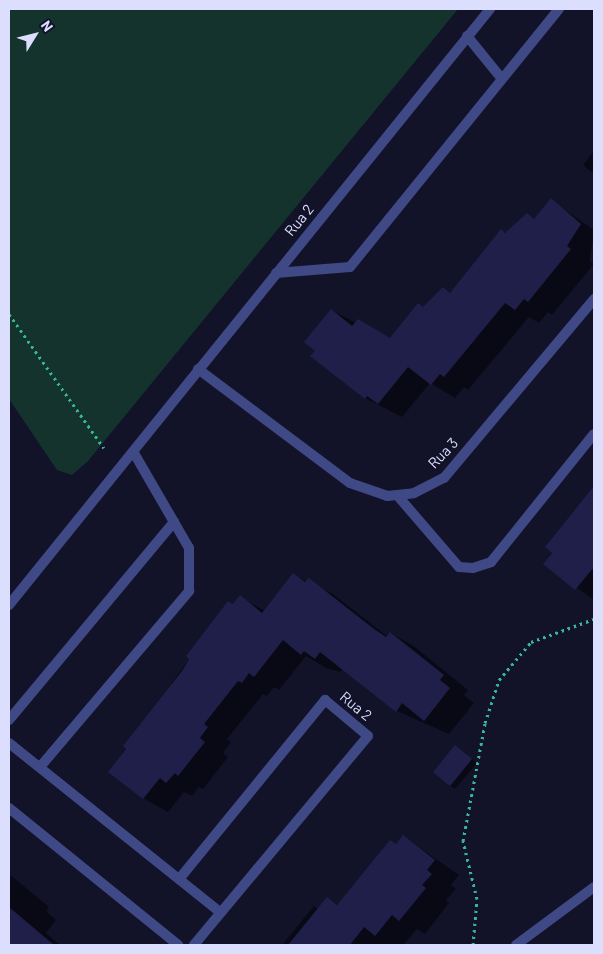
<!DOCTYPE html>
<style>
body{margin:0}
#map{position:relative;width:603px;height:954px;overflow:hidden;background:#121229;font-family:Barlow,sans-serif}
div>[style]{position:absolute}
.green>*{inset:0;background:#15332d}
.shadow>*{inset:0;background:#0007}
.building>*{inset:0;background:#1f1f4a;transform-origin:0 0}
.path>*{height:3px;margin-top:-1.5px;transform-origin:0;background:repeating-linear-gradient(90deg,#36b798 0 2.5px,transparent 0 6.5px)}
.lane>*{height:10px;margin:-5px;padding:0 5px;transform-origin:5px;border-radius:5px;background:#3f4986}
.street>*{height:10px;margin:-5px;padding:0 5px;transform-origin:5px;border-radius:5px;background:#3f4986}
span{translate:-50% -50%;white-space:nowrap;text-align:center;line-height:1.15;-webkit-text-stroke:4px #121229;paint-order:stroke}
.street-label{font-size:15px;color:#dcdefe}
.frame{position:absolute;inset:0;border:10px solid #dcdefe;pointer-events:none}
.north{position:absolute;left:10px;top:10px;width:50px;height:50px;-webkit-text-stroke:4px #121229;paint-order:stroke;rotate:54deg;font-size:14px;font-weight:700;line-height:20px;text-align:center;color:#dcdefe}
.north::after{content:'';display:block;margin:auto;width:18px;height:22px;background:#dcdefe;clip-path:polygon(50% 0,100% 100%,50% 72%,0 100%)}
</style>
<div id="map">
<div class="green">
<i style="clip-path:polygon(9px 9px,458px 9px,88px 461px,72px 475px,57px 470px,9px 399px)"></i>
</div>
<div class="shadow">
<i style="clip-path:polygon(594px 151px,594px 174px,583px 165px)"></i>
<i style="clip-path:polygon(551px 200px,594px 230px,590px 261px,594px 264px,552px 315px,548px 312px,539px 323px,529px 317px,468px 390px,464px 387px,455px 398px,430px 383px,402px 417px,365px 398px,331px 310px,394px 342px,443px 289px,451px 293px,501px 231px,506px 233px,527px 215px,535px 219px)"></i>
<i style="clip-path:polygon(588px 496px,594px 499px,594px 600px,544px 564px)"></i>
<i style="clip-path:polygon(294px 575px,333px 594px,388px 637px,391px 633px,415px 647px,468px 690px,464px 695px,474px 703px,449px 734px,397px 711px,343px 668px,340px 672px,326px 668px,306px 656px,279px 690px,274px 687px,267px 696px,263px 694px,227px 739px,231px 742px,223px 753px,228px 757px,203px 789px,199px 787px,192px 796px,184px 792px,168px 812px,143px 798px,110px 771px,229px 602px,233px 605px,240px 597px,265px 611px)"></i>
<i style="clip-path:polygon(455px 746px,477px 763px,455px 789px,450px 786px)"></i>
<i style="clip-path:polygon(403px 836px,459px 875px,451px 885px,456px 889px,446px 900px,449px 903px,425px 934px,417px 929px,403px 945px,282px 945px,314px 906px,319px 909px,328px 899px,339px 905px)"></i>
<i style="clip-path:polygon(9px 874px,49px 907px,46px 911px,56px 920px,46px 933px,60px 945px,9px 945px)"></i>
</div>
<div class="building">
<i style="clip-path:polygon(551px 198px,581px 224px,567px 246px,571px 249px,528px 302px,524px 299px,515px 310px,505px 303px,444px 377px,440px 374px,431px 385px,408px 367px,378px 404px,367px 396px,365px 399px,310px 356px,315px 351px,304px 342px,331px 309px,352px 326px,358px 319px,390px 338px,418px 303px,423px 307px,443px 287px,450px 293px,501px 229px,505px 233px,527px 213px,534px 219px)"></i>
<i style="clip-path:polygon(594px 486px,594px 567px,575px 590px,543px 564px,552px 553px,545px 547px)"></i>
<i style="clip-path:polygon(293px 573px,305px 582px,309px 578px,374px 629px,386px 637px,390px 632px,444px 675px,440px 680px,450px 688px,424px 721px,402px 703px,396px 712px,320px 652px,315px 659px,304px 651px,301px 655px,283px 640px,254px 677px,249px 673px,242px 683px,238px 681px,204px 724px,208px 727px,200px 738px,205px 742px,178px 776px,175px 773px,166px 783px,160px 778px,143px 799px,108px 772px,126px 749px,123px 746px,182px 671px,189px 659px,186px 656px,228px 601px,233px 604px,240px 595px,262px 613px)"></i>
<i style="left:455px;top:745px;width:22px;height:35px;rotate:39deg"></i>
<i style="clip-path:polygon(403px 835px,435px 860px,427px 870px,432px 874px,422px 885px,426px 888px,399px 921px,392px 915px,375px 936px,364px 927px,350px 945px,288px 945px,327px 897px,337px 905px,390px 840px,396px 844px)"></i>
<i style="clip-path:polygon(9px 907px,54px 945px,9px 945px)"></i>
</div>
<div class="path">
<i style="left:9px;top:314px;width:164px;rotate:54.7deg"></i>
<i style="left:473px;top:945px;width:46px;rotate:-85deg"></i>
<i style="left:477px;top:899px;width:60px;rotate:-103.6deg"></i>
<i style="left:463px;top:841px;width:120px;rotate:-79.4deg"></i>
<i style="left:485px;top:723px;width:45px;rotate:-72deg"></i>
<i style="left:499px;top:680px;width:50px;rotate:-49.9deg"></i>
<i style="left:531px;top:642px;width:67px;rotate:-20.1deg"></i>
</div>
<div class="lane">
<i style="left:467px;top:36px;width:55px;rotate:50.9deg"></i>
<i style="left:276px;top:273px;width:74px;rotate:-4.6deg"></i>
<i style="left:350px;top:267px;width:332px;rotate:-51deg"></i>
<i style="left:9px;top:720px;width:258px;rotate:-50.2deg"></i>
<i style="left:40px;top:767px;width:231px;rotate:-49.7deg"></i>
<i style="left:189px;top:591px;width:43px;rotate:-90deg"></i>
<i style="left:189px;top:548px;width:110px;rotate:-120.1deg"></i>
</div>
<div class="street">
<i style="left:198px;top:369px;width:190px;rotate:36.9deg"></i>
<i style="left:350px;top:483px;width:39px;rotate:19deg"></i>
<i style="left:387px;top:496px;width:27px;rotate:-6deg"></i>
<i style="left:414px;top:493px;width:34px;rotate:-27deg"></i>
<i style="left:444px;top:478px;width:234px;rotate:-50deg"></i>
<i style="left:397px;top:495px;width:95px;rotate:49.3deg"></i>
<i style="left:459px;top:567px;width:14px;rotate:4deg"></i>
<i style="left:473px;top:568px;width:19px;rotate:-18deg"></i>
<i style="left:491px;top:562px;width:164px;rotate:-51.2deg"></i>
<i style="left:9px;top:605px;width:766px;rotate:-51.09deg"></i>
<i style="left:9px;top:743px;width:270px;rotate:38.7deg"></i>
<i style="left:9px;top:808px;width:218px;rotate:39deg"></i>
<i style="left:180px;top:878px;width:230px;rotate:-50.8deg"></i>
<i style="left:325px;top:700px;width:56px;rotate:39.9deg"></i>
<i style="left:368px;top:736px;width:272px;rotate:129.8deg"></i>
<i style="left:516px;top:945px;width:97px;rotate:-36.6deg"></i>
</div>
<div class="street-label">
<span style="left:299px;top:220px;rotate:-51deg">Rua 2</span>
<span style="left:443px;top:453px;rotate:-46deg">Rua 3</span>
<span style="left:356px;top:706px;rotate:40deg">Rua 2</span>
</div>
<div class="frame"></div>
<div class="north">N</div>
</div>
